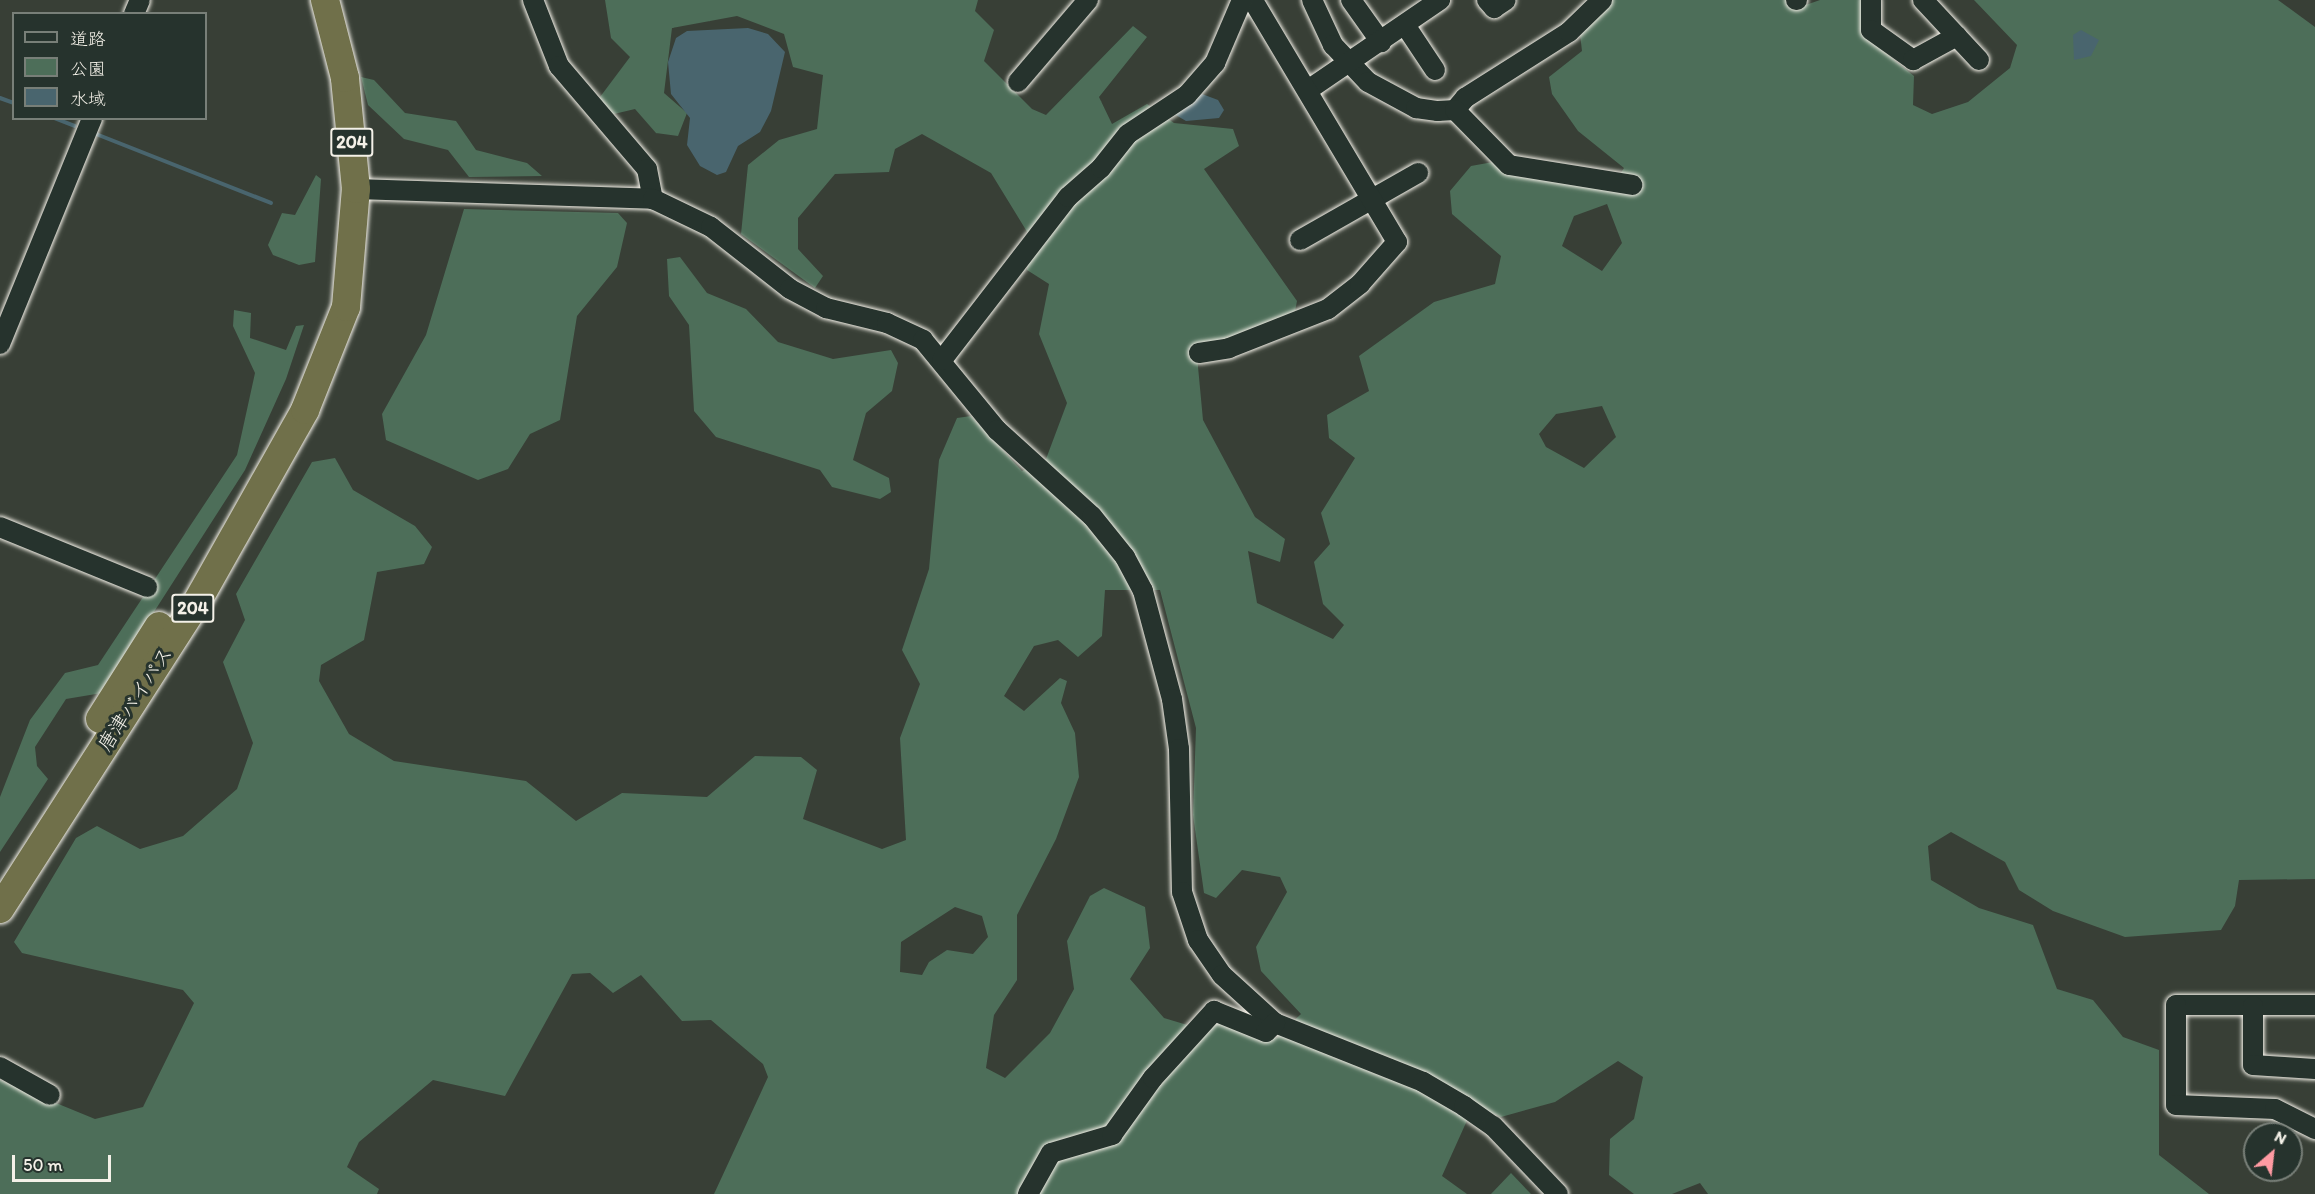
<!DOCTYPE html>
<meta charset="utf-8">
<style>
body{margin:0}
#map{position:relative;width:2315px;height:1194px;overflow:hidden;background:#383f36;font-family:Itim,"Klee One",sans-serif}
div>[style]{position:absolute}
.green>*{inset:0;background:#4d6e59}
.water>*{inset:0;background:#49656e}
.stream>*{height:4px;margin:-2px;padding:0 2px;transform-origin:2px;border-radius:2px;background:#49656e}
.roads{filter:drop-shadow(0 0 2px #f4f1e8) drop-shadow(0 0 2px #f4f1e8)}
.minor>*{height:20px;margin:-10px;padding:0 10px;transform-origin:10px;border-radius:10px;background:#26332d}
.highway>*{height:28px;margin:-14px;padding:0 14px;transform-origin:14px;border-radius:14px;background:#70704a}
span{translate:-50% -50%;white-space:nowrap;text-align:center;line-height:1.15;-webkit-text-stroke:6px #26332d;paint-order:stroke}
.shield-label span{padding:2px 4px;background:#26332d;border:2px solid;border-radius:4px;-webkit-text-stroke-width:0}
.shield-label{font-size:18px;color:#f4f1e8;font-weight:700}
.street-label{font-size:20px;color:#f4f1e8}
.legend{position:absolute;left:12px;top:12px;width:195px;height:108px;box-sizing:border-box;background:#26332d;border:2px solid #787f78;margin:0;padding:8px 10px;list-style:none;font-size:18px;color:#f4f1e8}
.legend li{display:flex;align-items:center;gap:12px;height:30px}
.legend b{width:30px;border:2px solid #787f78}
.north{position:absolute;left:2243px;top:1122px;width:60px;height:60px;box-sizing:border-box;background:#26332d;border:2px solid #787f78;border-radius:50%;rotate:28deg;font-size:16px;font-weight:700;line-height:24px;text-align:center;color:#f4f1e8}
.north::after{content:'';display:block;margin:auto;width:21px;height:27px;background:#ff9aa2;clip-path:polygon(50% 0,100% 100%,50% 72%,0 100%)}
.scale{position:absolute;left:12px;top:1155px;width:99px;height:27px;box-sizing:border-box;border:3px solid #f4f1e8;border-top:0;padding-left:8px;font-size:18px;line-height:21px;white-space:nowrap;color:#f4f1e8;-webkit-text-stroke:4px #26332d;paint-order:stroke}
</style>
<div id="map">
<div class="green">
<i style="clip-path:polygon(evenodd,605px 0,978px 0,975px 11px,994px 30px,984px 61px,1032px 109px,1046px 115px,1133px 26px,1147px 37px,1099px 97px,1112px 124px,1147px 104px,1174px 123px,1233px 129px,1239px 146px,1204px 169px,1297px 301px,1293px 321px,1197px 356px,1203px 420px,1255px 517px,1285px 539px,1280px 562px,1248px 551px,1257px 603px,1333px 639px,1344px 625px,1323px 604px,1314px 562px,1330px 544px,1321px 513px,1355px 458px,1329px 438px,1327px 415px,1369px 391px,1359px 356px,1434px 302px,1495px 284px,1501px 256px,1452px 214px,1450px 191px,1471px 166px,1493px 162px,1520px 177px,1553px 175px,1613px 185px,1624px 168px,1578px 131px,1552px 94px,1549px 77px,1582px 51px,1580px 34px,1589px 0,1792px 0,1800px 7px,1820px 0,1867px 0,1863px 35px,1914px 76px,1913px 105px,1932px 114px,1968px 102px,2010px 68px,2017px 45px,1974px 0,2278px 0,2315px 27px,2315px 879px,2239px 880px,2235px 906px,2221px 930px,2125px 937px,2053px 911px,2019px 890px,2005px 862px,1951px 832px,1928px 846px,1931px 880px,1979px 908px,2033px 925px,2057px 989px,2093px 1000px,2123px 1037px,2159px 1050px,2159px 1155px,2209px 1194px,1708px 1194px,1700px 1183px,1672px 1194px,1634px 1194px,1609px 1175px,1610px 1139px,1634px 1119px,1643px 1077px,1618px 1061px,1555px 1102px,1501px 1117px,1474px 1105px,1442px 1176px,1467px 1194px,714px 1194px,768px 1077px,763px 1064px,711px 1020px,682px 1021px,641px 975px,613px 993px,590px 973px,572px 974px,505px 1096px,433px 1080px,359px 1142px,347px 1167px,379px 1189px,377px 1194px,0 1194px,0 1080px,95px 1119px,143px 1107px,194px 1003px,183px 990px,22px 953px,14px 942px,76px 838px,97px 826px,140px 849px,183px 836px,237px 789px,253px 743px,223px 662px,245px 620px,236px 594px,312px 462px,335px 458px,353px 490px,415px 526px,432px 547px,424px 564px,377px 572px,364px 640px,321px 665px,319px 681px,349px 734px,394px 761px,526px 781px,576px 821px,622px 793px,707px 797px,755px 756px,801px 757px,817px 770px,803px 819px,882px 849px,906px 840px,900px 738px,920px 684px,902px 650px,929px 569px,939px 460px,957px 418px,971px 416px,1022px 471px,1046px 459px,1067px 403px,1039px 334px,1049px 284px,1027px 270px,1029px 235px,991px 173px,922px 134px,895px 149px,889px 172px,835px 174px,798px 218px,798px 249px,823px 276px,815px 288px,741px 234px,748px 165px,779px 140px,817px 129px,823px 75px,793px 67px,784px 34px,737px 16px,672px 28px,664px 93px,687px 113px,678px 136px,656px 133px,635px 109px,614px 114px,597px 101px,630px 57px,611px 38px,605px 0,1607px 204px,1622px 243px,1602px 271px,1562px 246px,1574px 216px,1607px 204px,605px 0,1602px 406px,1616px 437px,1584px 468px,1546px 447px,1539px 434px,1556px 414px,1602px 406px,605px 0,1105px 590px,1160px 590px,1196px 728px,1193px 815px,1204px 893px,1216px 898px,1242px 870px,1280px 877px,1287px 892px,1256px 947px,1261px 971px,1301px 1014px,1276px 1038px,1226px 1011px,1204px 1030px,1164px 1018px,1130px 979px,1150px 948px,1145px 907px,1104px 888px,1090px 896px,1067px 941px,1074px 989px,1050px 1033px,1005px 1078px,986px 1068px,994px 1015px,1017px 980px,1017px 915px,1056px 839px,1079px 777px,1075px 733px,1061px 703px,1067px 681px,1060px 678px,1024px 711px,1004px 696px,1034px 646px,1058px 640px,1078px 657px,1102px 636px,1105px 590px,605px 0,955px 907px,982px 916px,988px 937px,973px 954px,947px 950px,929px 962px,922px 975px,900px 972px,901px 942px,955px 907px)"></i>
<i style="clip-path:polygon(361px 77px,374px 80px,405px 113px,456px 121px,476px 150px,527px 163px,542px 176px,469px 177px,448px 150px,404px 139px,368px 105px)"></i>
<i style="clip-path:polygon(316px 175px,321px 179px,315px 262px,299px 265px,273px 255px,268px 245px,282px 213px,295px 215px)"></i>
<i style="clip-path:polygon(464px 209px,618px 213px,627px 223px,617px 267px,577px 316px,560px 420px,530px 434px,508px 469px,478px 480px,386px 440px,382px 414px,426px 335px)"></i>
<i style="clip-path:polygon(680px 257px,707px 293px,746px 309px,778px 342px,833px 359px,891px 350px,898px 363px,892px 391px,866px 413px,853px 460px,889px 478px,891px 492px,880px 499px,832px 487px,820px 470px,716px 437px,694px 411px,689px 325px,669px 296px,667px 259px)"></i>
<i style="clip-path:polygon(234px 310px,251px 313px,250px 338px,286px 350px,296px 326px,304px 325px,286px 379px,245px 470px,102px 693px,66px 699px,35px 747px,37px 766px,48px 779px,0 852px,0 797px,30px 720px,65px 673px,98px 665px,237px 455px,255px 373px,233px 326px)"></i>
<i style="clip-path:polygon(1511px 1173px,1531px 1194px,1491px 1194px)"></i>
</div>
<div class="water">
<i style="clip-path:polygon(748px 28px,768px 34px,785px 52px,771px 111px,760px 132px,738px 146px,726px 172px,717px 175px,700px 166px,687px 145px,690px 118px,671px 94px,668px 62px,676px 38px,687px 31px)"></i>
<i style="clip-path:polygon(2081px 30px,2099px 40px,2091px 56px,2074px 60px,2073px 35px)"></i>
<i style="clip-path:polygon(1202px 94px,1218px 100px,1224px 110px,1219px 118px,1186px 121px,1174px 114px)"></i>
</div>
<div class="stream">
<i style="left:0;top:98px;width:15px;rotate:20deg"></i>
<i style="left:54px;top:118px;width:22px;rotate:21deg"></i>
<i style="left:96px;top:134px;width:188px;rotate:21.5deg"></i>
</div>
<div class="roads">
<div class="minor">
<i style="left:533px;top:0;width:71px;rotate:68.5deg"></i>
<i style="left:559px;top:66px;width:135px;rotate:49.5deg"></i>
<i style="left:647px;top:169px;width:31px;rotate:79deg"></i>
<i style="left:1312px;top:0;width:50px;rotate:65deg"></i>
<i style="left:1333px;top:45px;width:51px;rotate:46.6deg"></i>
<i style="left:1368px;top:82px;width:55px;rotate:28.4deg"></i>
<i style="left:1416px;top:108px;width:22px;rotate:8deg"></i>
<i style="left:1438px;top:111px;width:17px;rotate:-3deg"></i>
<i style="left:1455px;top:110px;width:16px;rotate:-50deg"></i>
<i style="left:1465px;top:98px;width:123px;rotate:-32.4deg"></i>
<i style="left:1569px;top:32px;width:46px;rotate:-44.1deg"></i>
<i style="left:1351px;top:0;width:52px;rotate:54.5deg"></i>
<i style="left:1487px;top:0;width:11px;rotate:49deg"></i>
<i style="left:1494px;top:8px;width:14px;rotate:-34deg"></i>
<i style="left:1796px;top:0;width:1px"></i>
<i style="left:1871px;top:0;width:30px;rotate:90deg"></i>
<i style="left:1871px;top:30px;width:52px;rotate:35.5deg"></i>
<i style="left:1913px;top:60px;width:50px;rotate:-28.6deg"></i>
<i style="left:1923px;top:0;width:82px;rotate:47deg"></i>
<i style="left:134px;top:14px;width:15px;rotate:-67deg"></i>
<i style="left:1405px;top:25px;width:54px;rotate:56.3deg"></i>
<i style="left:1018px;top:82px;width:108px;rotate:-49.5deg"></i>
<i style="left:1308px;top:90px;width:160px;rotate:-34.3deg"></i>
<i style="left:1455px;top:110px;width:77px;rotate:45.5deg"></i>
<i style="left:1509px;top:165px;width:125px;rotate:9.2deg"></i>
<i style="left:356px;top:189px;width:297px;rotate:1.9deg"></i>
<i style="left:653px;top:199px;width:64px;rotate:25.8deg"></i>
<i style="left:711px;top:227px;width:100px;rotate:38.1deg"></i>
<i style="left:790px;top:289px;width:41px;rotate:27.8deg"></i>
<i style="left:826px;top:308px;width:63px;rotate:13.8deg"></i>
<i style="left:887px;top:323px;width:40px;rotate:25deg"></i>
<i style="left:923px;top:340px;width:117px;rotate:50.6deg"></i>
<i style="left:997px;top:430px;width:128px;rotate:42.2deg"></i>
<i style="left:1092px;top:516px;width:53px;rotate:51.2deg"></i>
<i style="left:1125px;top:557px;width:38px;rotate:62deg"></i>
<i style="left:1143px;top:591px;width:112px;rotate:75deg"></i>
<i style="left:1172px;top:699px;width:50px;rotate:82deg"></i>
<i style="left:1179px;top:749px;width:143px;rotate:88.8deg"></i>
<i style="left:1182px;top:892px;width:51px;rotate:71.6deg"></i>
<i style="left:1198px;top:940px;width:42px;rotate:55.6deg"></i>
<i style="left:1222px;top:975px;width:72px;rotate:42.2deg"></i>
<i style="left:1275px;top:1023px;width:159px;rotate:21.7deg"></i>
<i style="left:1423px;top:1082px;width:48px;rotate:30.3deg"></i>
<i style="left:1464px;top:1106px;width:35px;rotate:35deg"></i>
<i style="left:1493px;top:1126px;width:94px;rotate:46.3deg"></i>
<i style="left:1300px;top:240px;width:136px;rotate:-29.6deg"></i>
<i style="left:0;top:344px;width:244px;rotate:-67.8deg"></i>
<i style="left:1199px;top:353px;width:30px;rotate:-9deg"></i>
<i style="left:1229px;top:348px;width:106px;rotate:-21.5deg"></i>
<i style="left:1328px;top:309px;width:41px;rotate:-38deg"></i>
<i style="left:1360px;top:284px;width:56px;rotate:-48.6deg"></i>
<i style="left:1397px;top:242px;width:282px;rotate:-120.8deg"></i>
<i style="left:942px;top:360px;width:206px;rotate:-52.3deg"></i>
<i style="left:1068px;top:197px;width:44px;rotate:-41.3deg"></i>
<i style="left:1101px;top:168px;width:43px;rotate:-51.5deg"></i>
<i style="left:1128px;top:134px;width:71px;rotate:-33.5deg"></i>
<i style="left:1187px;top:95px;width:43px;rotate:-48.8deg"></i>
<i style="left:1215px;top:63px;width:69px;rotate:-66.8deg"></i>
<i style="left:0;top:527px;width:159px;rotate:22.2deg"></i>
<i style="left:2315px;top:1005px;width:139px;rotate:180deg"></i>
<i style="left:2176px;top:1005px;width:100px;rotate:90deg"></i>
<i style="left:2176px;top:1105px;width:99px;rotate:2.3deg"></i>
<i style="left:2275px;top:1109px;width:45px;rotate:26.6deg"></i>
<i style="left:2253px;top:1006px;width:59px;rotate:90deg"></i>
<i style="left:2253px;top:1065px;width:62px;rotate:3.7deg"></i>
<i style="left:0;top:1067px;width:57px;rotate:29.2deg"></i>
<i style="left:1028px;top:1194px;width:47px;rotate:-60.7deg"></i>
<i style="left:1051px;top:1153px;width:64px;rotate:-16.4deg"></i>
<i style="left:1112px;top:1135px;width:70px;rotate:-54.3deg"></i>
<i style="left:1153px;top:1078px;width:91px;rotate:-47.7deg"></i>
<i style="left:1214px;top:1011px;width:56px;rotate:22deg"></i>
<i style="left:1266px;top:1032px;width:13px;rotate:-45deg"></i>
</div>
<div class="highway">
<i style="left:100px;top:719px;width:110px;rotate:-57.6deg"></i>
<i style="left:0;top:909px;width:365px;rotate:-57.3deg"></i>
<i style="left:197px;top:602px;width:220px;rotate:-60.6deg"></i>
<i style="left:305px;top:410px;width:111px;rotate:-68.3deg"></i>
<i style="left:346px;top:307px;width:118px;rotate:-85.2deg"></i>
<i style="left:356px;top:189px;width:112px;rotate:-95.7deg"></i>
<i style="left:345px;top:78px;width:81px;rotate:-104.4deg"></i>
</div>
</div>
<div class="shield-label">
<span style="left:352px;top:142px">204</span>
<span style="left:193px;top:608px">204</span>
</div>
<div class="street-label">
<span style="left:135px;top:699px;rotate:-57deg">唐津バイパス</span>
</div>
<ul class="legend">
<li><b style="height:8px;background:#26332d"></b>道路</li>
<li><b style="height:16px;background:#4d6e59"></b>公園</li>
<li><b style="height:16px;background:#49656e"></b>水域</li>
</ul>
<div class="north">N</div>
<div class="scale">50 m</div>
</div>
